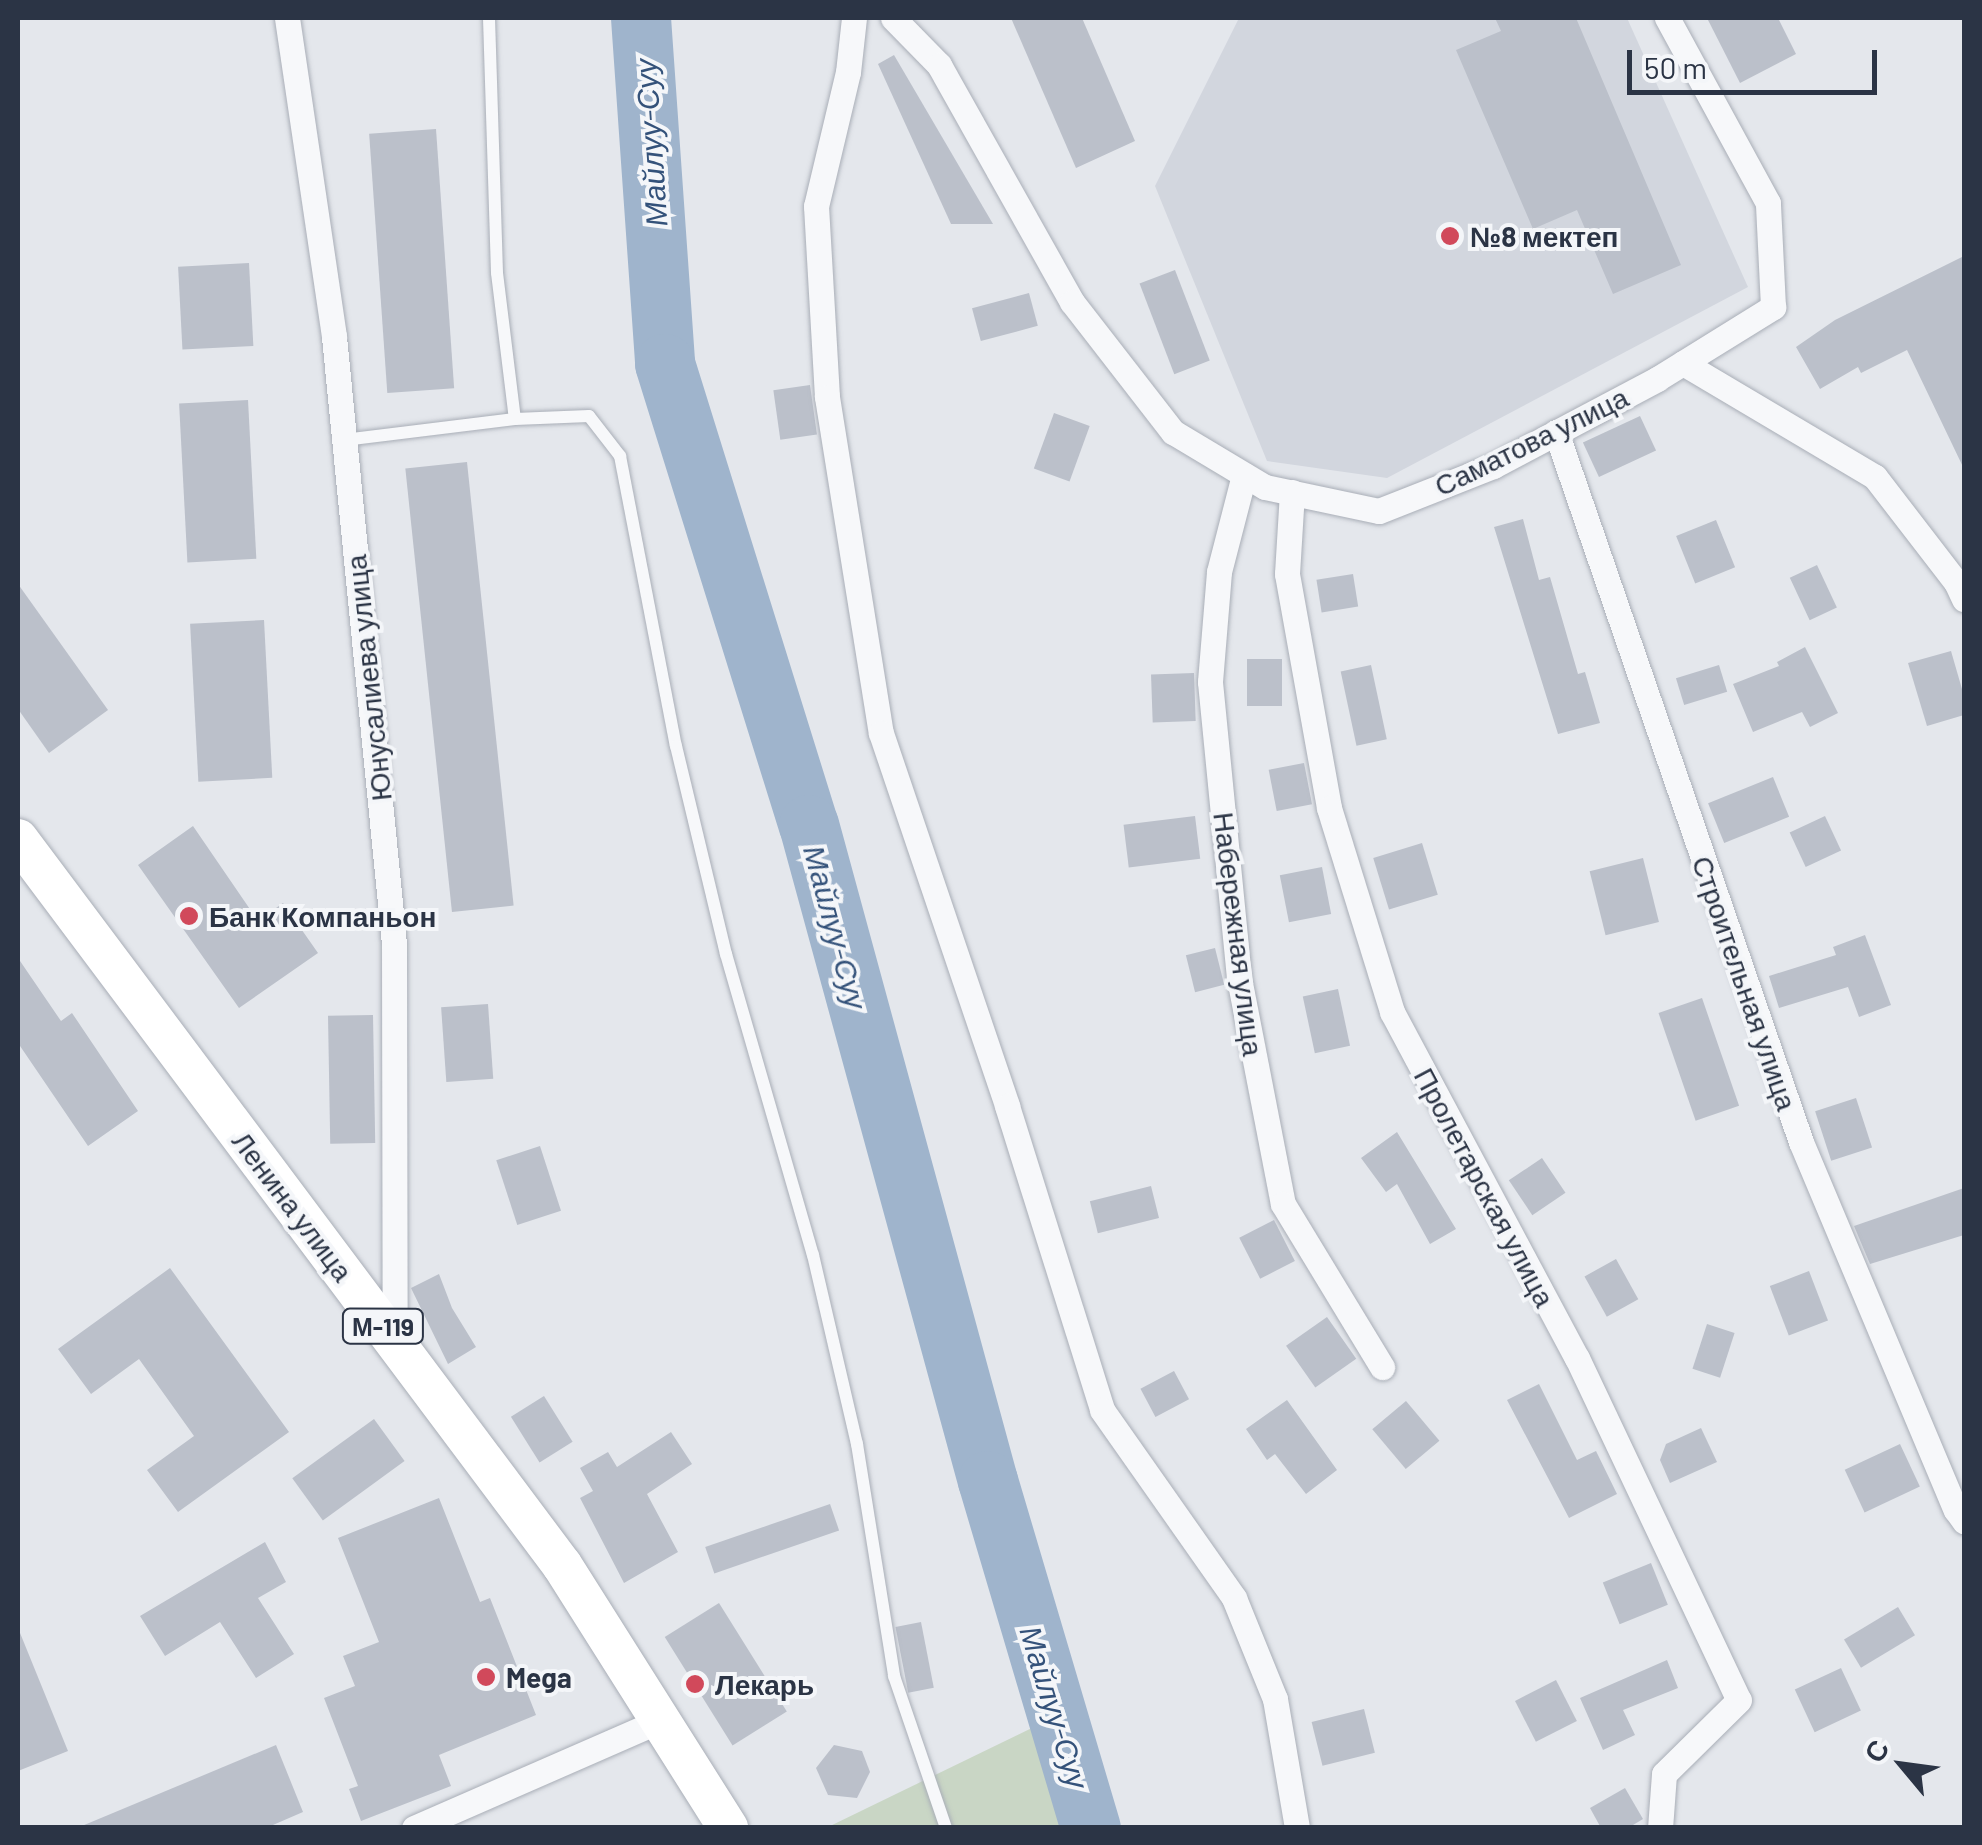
<!DOCTYPE html>
<meta charset="utf-8">
<style>
body{margin:0}
#map{position:relative;width:1982px;height:1845px;overflow:hidden;background:#e4e7ec;font-family:Barlow,sans-serif}
div>[style]{position:absolute}
.built>*{inset:0;background:#d2d6de}
.green>*{inset:0;background:#c9d6c5}
.river>*{height:60px;margin:-30px;padding:0 30px;transform-origin:30px;border-radius:30px;background:#9fb4cc}
.building>*{inset:0;background:#bbc0ca;transform-origin:0 0}
.roads{filter:drop-shadow(0 0 2px #a9aeb7) drop-shadow(0 0 2px #a9aeb7)}
.lane>*{height:12px;margin:-6px;padding:0 6px;transform-origin:6px;border-radius:6px;background:#f7f8fa}
.street>*{height:25px;margin:-12.5px;padding:0 12.5px;transform-origin:12.5px;border-radius:12.5px;background:#f7f8fa}
.primary>*{height:40px;margin:-20px;padding:0 20px;transform-origin:20px;border-radius:20px;background:#fff}
.dots>*{width:28px;height:28px;translate:-50% -50%;box-sizing:border-box;border:5px solid #f4f6f9;border-radius:50%}
span{translate:-50% -50%;white-space:nowrap;text-align:center;line-height:1.15;-webkit-text-stroke:8px #f4f6f9;paint-order:stroke}
.shield-label span{padding:2px 8px;background:#f4f6f9;border:2px solid;border-radius:8px;-webkit-text-stroke-width:0}
.shield-label{font-size:25px;color:#2b3445;font-weight:700}
.poi-label{font-size:28px;color:#2b3445;font-weight:700}
.left{translate:0 -50%;text-align:left}
.street-label{font-size:28px;color:#2b3445}
.water-label{font-size:30px;color:#34527a;font-style:italic}
.frame{position:absolute;inset:0;border:20px solid #2b3445;pointer-events:none}
.north{position:absolute;left:1852px;top:1715px;width:100px;height:100px;-webkit-text-stroke:8px #f4f6f9;paint-order:stroke;rotate:299deg;font-size:28px;font-weight:700;line-height:40px;text-align:center;color:#2b3445}
.north::after{content:'';display:block;margin:auto;width:35px;height:45px;background:#2b3445;clip-path:polygon(50% 0,100% 100%,50% 72%,0 100%)}
.scale{position:absolute;left:1627px;top:50px;width:250px;height:45px;box-sizing:border-box;border:5px solid #2b3445;border-top:0;padding-left:12px;font-size:30px;line-height:35px;white-space:nowrap;color:#2b3445;-webkit-text-stroke:8px #f4f6f9;paint-order:stroke}
</style>
<div id="map">
<div class="built">
<i style="clip-path:polygon(1239px 18px,1627px 18px,1748px 287px,1387px 478px,1267px 461px,1155px 186px)"></i>
</div>
<div class="green">
<i style="clip-path:polygon(1040px 1724px,1069px 1827px,826px 1828px)"></i>
</div>
<div class="river">
<i style="left:641px;top:18px;width:347px;rotate:86deg"></i>
<i style="left:665px;top:364px;width:483px;rotate:72.7deg"></i>
<i style="left:809px;top:825px;width:680px;rotate:74.74deg"></i>
<i style="left:988px;top:1481px;width:362px;rotate:73.5deg"></i>
</div>
<div class="building">
<i style="clip-path:polygon(1011px 18px,1082px 18px,1135px 141px,1076px 168px)"></i>
<i style="clip-path:polygon(1495px 18px,1576px 18px,1681px 265px,1613px 294px,1577px 210px,1533px 229px,1456px 50px,1501px 31px)"></i>
<i style="clip-path:polygon(1707px 18px,1778px 18px,1796px 54px,1740px 83px)"></i>
<i style="clip-path:polygon(894px 55px,993px 224px,951px 224px,878px 64px)"></i>
<i style="left:436px;top:129px;width:260px;height:67px;rotate:86deg"></i>
<i style="clip-path:polygon(1964px 256px,1964px 469px,1907px 350px,1861px 373px,1858px 367px,1820px 389px,1796px 347px,1835px 320px)"></i>
<i style="left:249px;top:263px;width:83px;height:71px;rotate:87deg"></i>
<i style="left:1175px;top:270px;width:97px;height:38px;rotate:69deg"></i>
<i style="left:1029px;top:293px;width:34px;height:59px;rotate:75deg"></i>
<i style="left:810px;top:385px;width:50px;height:37px;rotate:82deg"></i>
<i style="left:248px;top:400px;width:159px;height:69px;rotate:87deg"></i>
<i style="left:1054px;top:413px;width:38px;height:59px;rotate:20deg"></i>
<i style="left:1640px;top:416px;width:38px;height:63px;rotate:65deg"></i>
<i style="left:467px;top:462px;width:446px;height:62px;rotate:84deg"></i>
<i style="clip-path:polygon(1523px 519px,1539px 580px,1550px 577px,1578px 674px,1585px 672px,1600px 723px,1558px 734px,1494px 527px)"></i>
<i style="left:1716px;top:520px;width:51px;height:43px;rotate:68deg"></i>
<i style="left:1817px;top:565px;width:47px;height:30px;rotate:65deg"></i>
<i style="left:1353px;top:574px;width:33px;height:37px;rotate:81deg"></i>
<i style="clip-path:polygon(18px 584px,108px 710px,49px 753px,18px 709px)"></i>
<i style="left:264px;top:620px;width:158px;height:74px;rotate:87deg"></i>
<i style="clip-path:polygon(1805px 647px,1838px 713px,1810px 727px,1802px 712px,1753px 732px,1733px 684px,1779px 666px,1777px 662px)"></i>
<i style="clip-path:polygon(1951px 651px,1964px 696px,1964px 715px,1927px 726px,1908px 663px)"></i>
<i style="left:1247px;top:659px;width:35px;height:47px"></i>
<i style="left:1371px;top:665px;width:76px;height:31px;rotate:78deg"></i>
<i style="left:1719px;top:665px;width:28px;height:45px;rotate:73deg"></i>
<i style="left:1194px;top:673px;width:48px;height:43px;rotate:88deg"></i>
<i style="left:1304px;top:763px;width:42px;height:36px;rotate:79deg"></i>
<i style="left:1773px;top:777px;width:43px;height:70px;rotate:68deg"></i>
<i style="left:1195px;top:816px;width:43px;height:72px;rotate:83deg"></i>
<i style="left:1825px;top:816px;width:38px;height:39px;rotate:65deg"></i>
<i style="clip-path:polygon(193px 826px,258px 921px,283px 903px,318px 953px,239px 1008px,138px 865px)"></i>
<i style="left:1422px;top:843px;width:54px;height:51px;rotate:73deg"></i>
<i style="left:1643px;top:858px;width:66px;height:55px;rotate:76deg"></i>
<i style="left:1322px;top:867px;width:48px;height:43px;rotate:79deg"></i>
<i style="clip-path:polygon(1865px 935px,1891px 1005px,1859px 1017px,1848px 987px,1779px 1008px,1769px 976px,1836px 955px,1833px 947px)"></i>
<i style="left:1215px;top:948px;width:38px;height:30px;rotate:76deg"></i>
<i style="clip-path:polygon(18px 958px,61px 1021px,72px 1013px,138px 1111px,88px 1146px,18px 1043px)"></i>
<i style="left:1338px;top:989px;width:58px;height:36px;rotate:78deg"></i>
<i style="left:1702px;top:998px;width:114px;height:46px;rotate:71deg"></i>
<i style="left:488px;top:1004px;width:75px;height:47px;rotate:86deg"></i>
<i style="left:373px;top:1015px;width:128px;height:45px;rotate:89deg"></i>
<i style="left:1856px;top:1098px;width:52px;height:43px;rotate:72deg"></i>
<i style="clip-path:polygon(1397px 1132px,1456px 1229px,1430px 1244px,1397px 1184px,1386px 1192px,1361px 1158px)"></i>
<i style="left:540px;top:1146px;width:68px;height:46px;rotate:72deg"></i>
<i style="left:1542px;top:1158px;width:42px;height:40px;rotate:56deg"></i>
<i style="left:1151px;top:1186px;width:33px;height:63px;rotate:76deg"></i>
<i style="clip-path:polygon(1964px 1188px,1964px 1235px,1870px 1264px,1854px 1226px)"></i>
<i style="left:1274px;top:1220px;width:46px;height:39px;rotate:63deg"></i>
<i style="left:1616px;top:1259px;width:46px;height:36px;rotate:61deg"></i>
<i style="clip-path:polygon(170px 1268px,289px 1432px,178px 1512px,147px 1470px,194px 1436px,139px 1359px,91px 1394px,58px 1349px)"></i>
<i style="left:1809px;top:1271px;width:53px;height:42px;rotate:69deg"></i>
<i style="clip-path:polygon(439px 1274px,452px 1308px,476px 1347px,448px 1364px,411px 1288px)"></i>
<i style="left:1327px;top:1317px;width:51px;height:50px;rotate:55deg"></i>
<i style="left:1707px;top:1324px;width:29px;height:47px;rotate:18deg"></i>
<i style="left:1174px;top:1371px;width:32px;height:38px;rotate:62deg"></i>
<i style="clip-path:polygon(1539px 1384px,1577px 1460px,1596px 1451px,1617px 1494px,1569px 1518px,1507px 1400px)"></i>
<i style="left:544px;top:1396px;width:54px;height:39px;rotate:58deg"></i>
<i style="clip-path:polygon(1287px 1400px,1337px 1470px,1306px 1494px,1275px 1454px,1267px 1460px,1246px 1429px)"></i>
<i style="left:1406px;top:1401px;width:52px;height:44px;rotate:50deg"></i>
<i style="left:374px;top:1419px;width:52px;height:101px;rotate:54deg"></i>
<i style="clip-path:polygon(1701px 1428px,1717px 1462px,1670px 1483px,1660px 1460px,1666px 1444px)"></i>
<i style="clip-path:polygon(671px 1432px,692px 1464px,647px 1494px,678px 1552px,624px 1583px,580px 1498px,593px 1491px,580px 1468px,608px 1452px,617px 1467px)"></i>
<i style="left:1900px;top:1444px;width:47px;height:61px;rotate:65deg"></i>
<i style="clip-path:polygon(439px 1498px,480px 1602px,490px 1598px,536px 1715px,439px 1755px,451px 1786px,361px 1821px,349px 1789px,358px 1786px,324px 1698px,355px 1686px,343px 1656px,379px 1642px,338px 1538px)"></i>
<i style="left:830px;top:1504px;width:28px;height:132px;rotate:71deg"></i>
<i style="clip-path:polygon(265px 1542px,286px 1582px,258px 1598px,294px 1654px,256px 1678px,220px 1622px,165px 1656px,140px 1616px)"></i>
<i style="left:1651px;top:1563px;width:45px;height:52px;rotate:68deg"></i>
<i style="left:719px;top:1603px;width:128px;height:64px;rotate:58deg"></i>
<i style="left:1898px;top:1607px;width:33px;height:63px;rotate:59deg"></i>
<i style="left:921px;top:1622px;width:67px;height:26px;rotate:79deg"></i>
<i style="clip-path:polygon(18px 1628px,68px 1751px,18px 1771px)"></i>
<i style="clip-path:polygon(1667px 1660px,1678px 1688px,1623px 1710px,1635px 1735px,1603px 1750px,1580px 1698px)"></i>
<i style="left:1841px;top:1668px;width:47px;height:51px;rotate:65deg"></i>
<i style="left:1556px;top:1680px;width:46px;height:46px;rotate:63deg"></i>
<i style="left:1364px;top:1709px;width:45px;height:54px;rotate:76deg"></i>
<i style="clip-path:polygon(276px 1745px,303px 1812px,266px 1828px,77px 1828px)"></i>
<i style="clip-path:polygon(834px 1745px,862px 1751px,870px 1772px,857px 1798px,828px 1795px,816px 1768px)"></i>
<i style="clip-path:polygon(1625px 1788px,1643px 1819px,1628px 1828px,1601px 1828px,1590px 1808px)"></i>
</div>
<div class="roads">
<div class="lane">
<i style="left:489px;top:18px;width:255px;rotate:88.2deg"></i>
<i style="left:497px;top:273px;width:147px;rotate:83deg"></i>
<i style="left:515px;top:419px;width:74px;rotate:-2.3deg"></i>
<i style="left:589px;top:416px;width:51px;rotate:52.2deg"></i>
<i style="left:620px;top:456px;width:295px;rotate:79.1deg"></i>
<i style="left:676px;top:746px;width:214px;rotate:76.5deg"></i>
<i style="left:726px;top:954px;width:313px;rotate:73.9deg"></i>
<i style="left:813px;top:1255px;width:194px;rotate:76.9deg"></i>
<i style="left:857px;top:1444px;width:235px;rotate:80.9deg"></i>
<i style="left:894px;top:1676px;width:161px;rotate:71.1deg"></i>
<i style="left:344px;top:440px;width:172px;rotate:-7deg"></i>
</div>
<div class="street">
<i style="left:287px;top:18px;width:322px;rotate:81.6deg"></i>
<i style="left:334px;top:337px;width:610px;rotate:84.35deg"></i>
<i style="left:394px;top:944px;width:398px;rotate:89.9deg"></i>
<i style="left:854px;top:18px;width:54px;rotate:96.3deg"></i>
<i style="left:848px;top:72px;width:138px;rotate:103.4deg"></i>
<i style="left:816px;top:206px;width:191px;rotate:86.7deg"></i>
<i style="left:827px;top:397px;width:340px;rotate:80.9deg"></i>
<i style="left:881px;top:733px;width:394px;rotate:71.3deg"></i>
<i style="left:1007px;top:1106px;width:318px;rotate:72.6deg"></i>
<i style="left:1102px;top:1410px;width:230px;rotate:54.9deg"></i>
<i style="left:1234px;top:1598px;width:109px;rotate:67.9deg"></i>
<i style="left:1275px;top:1699px;width:131px;rotate:80.3deg"></i>
<i style="left:893px;top:18px;width:66px;rotate:45.6deg"></i>
<i style="left:939px;top:65px;width:272px;rotate:60.7deg"></i>
<i style="left:1072px;top:302px;width:165px;rotate:52.2deg"></i>
<i style="left:1173px;top:432px;width:107px;rotate:30.9deg"></i>
<i style="left:1265px;top:487px;width:116px;rotate:11.9deg"></i>
<i style="left:1379px;top:511px;width:123px;rotate:-21.5deg"></i>
<i style="left:1493px;top:466px;width:186px;rotate:-27.9deg"></i>
<i style="left:1657px;top:379px;width:137px;rotate:-31.8deg"></i>
<i style="left:1773px;top:307px;width:104px;rotate:-92.8deg"></i>
<i style="left:1768px;top:203px;width:211px;rotate:-118.6deg"></i>
<i style="left:1683px;top:363px;width:223px;rotate:30.7deg"></i>
<i style="left:1875px;top:477px;width:133px;rotate:52.4deg"></i>
<i style="left:1956px;top:582px;width:19px;rotate:65deg"></i>
<i style="left:1556px;top:432px;width:751px;rotate:70.96deg"></i>
<i style="left:1801px;top:1142px;width:399px;rotate:67.2deg"></i>
<i style="left:1956px;top:1510px;width:14px;rotate:54deg"></i>
<i style="left:1244px;top:475px;width:100px;rotate:104.5deg"></i>
<i style="left:1219px;top:572px;width:110px;rotate:94.7deg"></i>
<i style="left:1210px;top:682px;width:297px;rotate:84.4deg"></i>
<i style="left:1239px;top:978px;width:230px;rotate:79deg"></i>
<i style="left:1283px;top:1204px;width:191px;rotate:58.7deg"></i>
<i style="left:1292px;top:492px;width:82px;rotate:93.5deg"></i>
<i style="left:1287px;top:574px;width:238px;rotate:79.8deg"></i>
<i style="left:1329px;top:808px;width:214px;rotate:72.8deg"></i>
<i style="left:1392px;top:1012px;width:392px;rotate:61.9deg"></i>
<i style="left:1577px;top:1358px;width:378px;rotate:64.7deg"></i>
<i style="left:1739px;top:1700px;width:105px;rotate:135.4deg"></i>
<i style="left:1664px;top:1774px;width:54px;rotate:94.2deg"></i>
<i style="left:414px;top:1828px;width:270px;rotate:-23.6deg"></i>
</div>
<div class="primary">
<i style="left:18px;top:839px;width:907px;rotate:53.16deg"></i>
<i style="left:562px;top:1565px;width:311px;rotate:57.7deg"></i>
</div>
</div>
<div class="dots">
<i style="left:1450px;top:236px;background:#d1495b"></i>
<i style="left:189px;top:916px;background:#d1495b"></i>
<i style="left:486px;top:1677px;background:#d1495b"></i>
<i style="left:695px;top:1684px;background:#d1495b"></i>
</div>
<div class="shield-label">
<span style="left:383px;top:1326px">М-119</span>
</div>
<div class="poi-label">
<span class="left" style="left:1470px;top:236px">№8 мектеп</span>
<span class="left" style="left:209px;top:916px">Банк Компаньон</span>
<span class="left" style="left:506px;top:1677px">Mega</span>
<span class="left" style="left:715px;top:1684px">Лекарь</span>
</div>
<div class="street-label">
<span style="left:1531px;top:441px;rotate:-26deg">Саматова улица</span>
<span style="left:368px;top:678px;rotate:-96deg">Юнусалиева улица</span>
<span style="left:1239px;top:934px;rotate:83deg">Набережная улица</span>
<span style="left:1745px;top:983px;rotate:71deg">Строительная улица</span>
<span style="left:1485px;top:1187px;rotate:62deg">Пролетарская улица</span>
<span style="left:293px;top:1206px;rotate:53deg">Ленина улица</span>
</div>
<div class="water-label">
<span style="left:650px;top:143px;rotate:-94deg">Майлуу-Суу</span>
<span style="left:836px;top:927px;rotate:75deg">Майлуу-Суу</span>
<span style="left:1055px;top:1707px;rotate:73deg">Майлуу-Суу</span>
</div>
<div class="frame"></div>
<div class="north">С</div>
<div class="scale">50 m</div>
</div>
